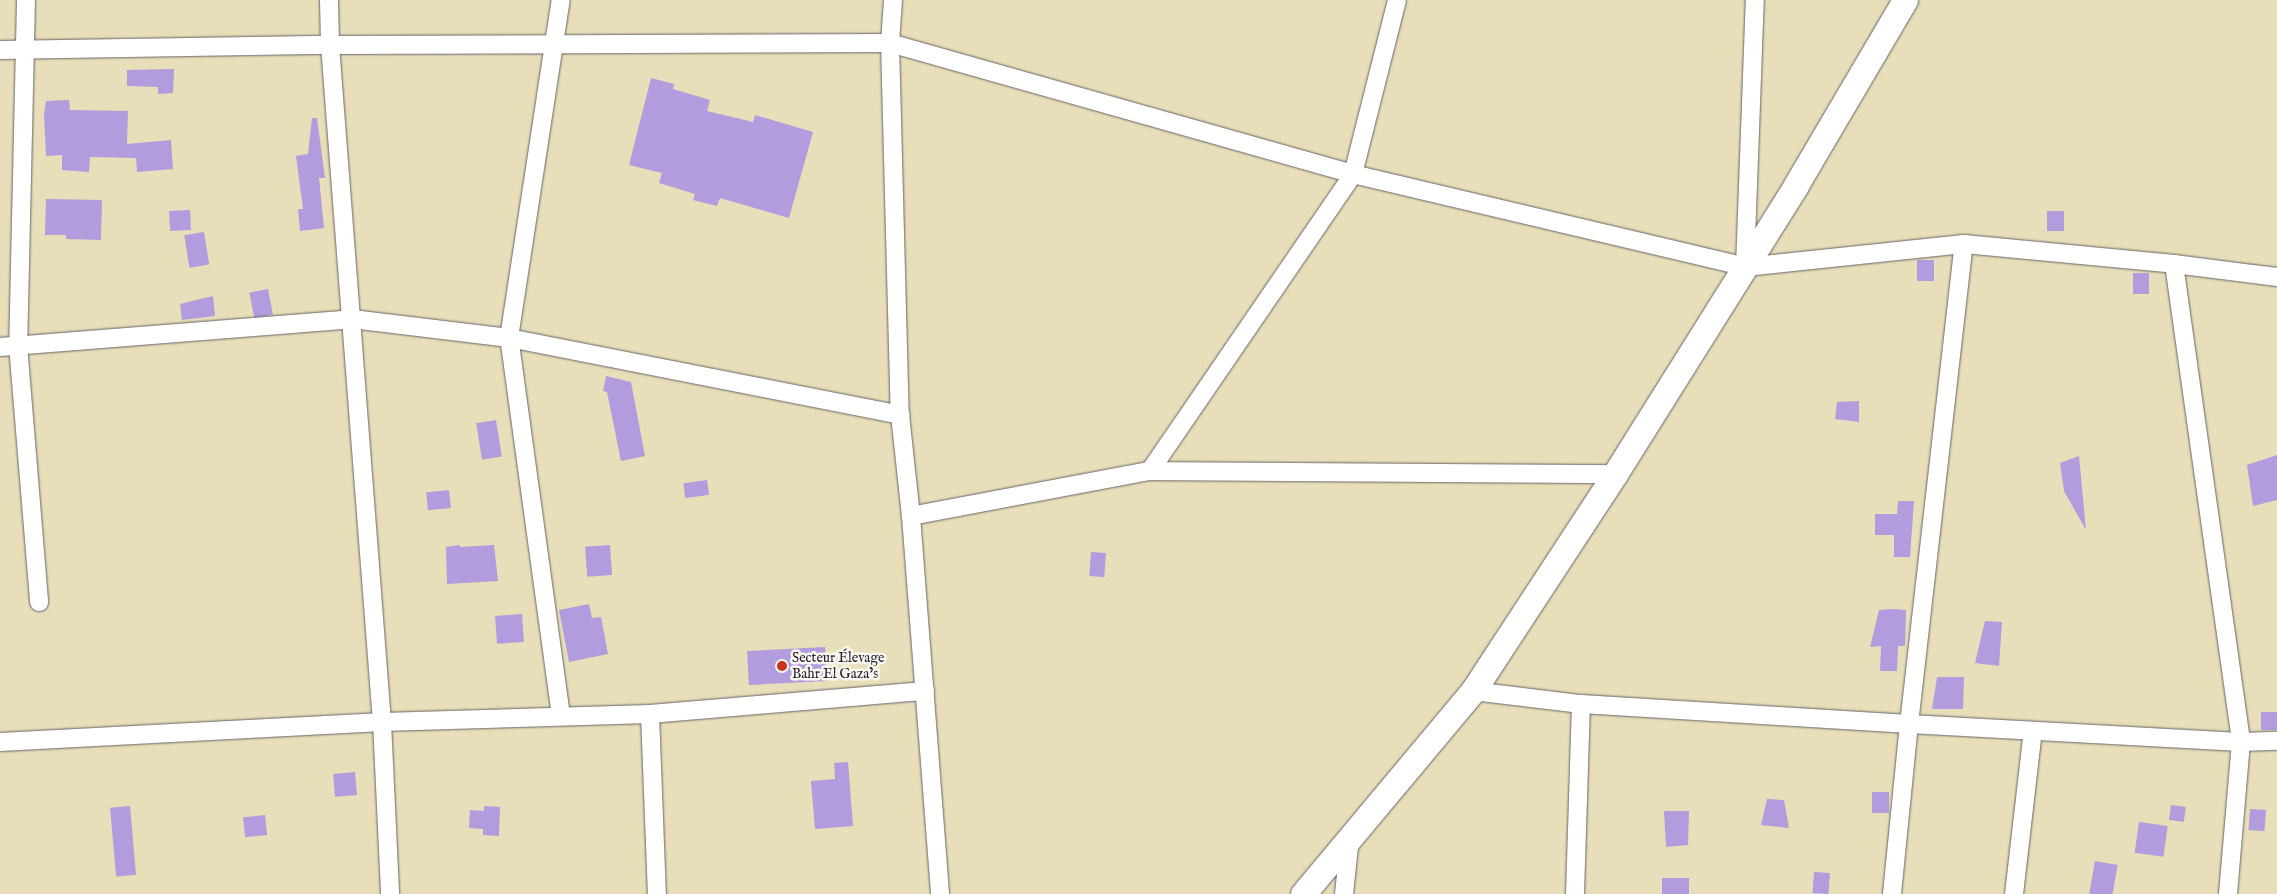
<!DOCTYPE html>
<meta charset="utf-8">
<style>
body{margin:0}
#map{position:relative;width:2277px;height:894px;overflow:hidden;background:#e8deb9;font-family:"IM FELL English",serif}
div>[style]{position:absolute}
.building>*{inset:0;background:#b19cde;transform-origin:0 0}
.roads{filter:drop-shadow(0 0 1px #676467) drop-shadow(0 0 1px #676467)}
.minor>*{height:18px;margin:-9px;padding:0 9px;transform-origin:9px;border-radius:9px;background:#fff}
.secondary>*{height:25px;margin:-12.5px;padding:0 12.5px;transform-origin:12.5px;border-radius:12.5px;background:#fff}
.dots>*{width:14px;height:14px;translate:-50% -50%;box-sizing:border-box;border:2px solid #fbf7ec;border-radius:50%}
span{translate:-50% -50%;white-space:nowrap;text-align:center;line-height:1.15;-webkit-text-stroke:5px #fbf7ec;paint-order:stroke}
.poi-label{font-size:14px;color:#22223b}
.left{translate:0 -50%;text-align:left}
</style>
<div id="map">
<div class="building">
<i style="clip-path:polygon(174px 69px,173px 93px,158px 94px,158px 87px,127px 86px,127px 70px)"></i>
<i style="clip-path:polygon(651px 78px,674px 84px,673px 89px,710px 100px,707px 111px,753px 122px,755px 115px,813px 132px,789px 218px,720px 198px,717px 206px,693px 200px,695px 194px,659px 183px,662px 173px,629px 165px)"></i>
<i style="clip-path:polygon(69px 100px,70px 110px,128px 111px,127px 144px,171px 140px,173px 169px,137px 172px,136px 158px,90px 157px,89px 172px,62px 170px,62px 155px,46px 156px,44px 115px,46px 101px)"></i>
<i style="clip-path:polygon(312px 118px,317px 118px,325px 178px,319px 178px,324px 228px,300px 231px,298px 209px,303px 209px,296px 156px,308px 154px)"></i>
<i style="clip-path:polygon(46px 199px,102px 200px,101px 240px,66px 239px,66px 235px,45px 235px)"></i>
<i style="left:190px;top:210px;width:20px;height:21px;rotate:87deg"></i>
<i style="left:2047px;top:211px;width:17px;height:20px"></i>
<i style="left:204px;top:232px;width:33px;height:20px;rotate:81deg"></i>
<i style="left:1917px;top:260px;width:17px;height:21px"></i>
<i style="left:2133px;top:273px;width:16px;height:21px"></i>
<i style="left:268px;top:289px;width:26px;height:19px;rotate:79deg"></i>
<i style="clip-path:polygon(213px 296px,215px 316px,182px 320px,180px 304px)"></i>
<i style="clip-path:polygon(606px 376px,631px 382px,645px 456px,621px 461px,607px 392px,603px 391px)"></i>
<i style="clip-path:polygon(1859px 401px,1859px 422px,1835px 419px,1837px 402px)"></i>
<i style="left:496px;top:420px;width:37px;height:20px;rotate:81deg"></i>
<i style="clip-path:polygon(2277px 455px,2277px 500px,2253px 506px,2247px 465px)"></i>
<i style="clip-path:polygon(2079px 456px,2086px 530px,2064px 491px,2060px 463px)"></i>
<i style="left:707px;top:480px;width:15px;height:24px;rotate:82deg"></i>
<i style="left:449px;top:490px;width:18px;height:23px;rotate:84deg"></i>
<i style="clip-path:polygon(1898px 501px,1914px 501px,1910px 557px,1894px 557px,1894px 535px,1875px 535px,1875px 514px,1897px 514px)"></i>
<i style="clip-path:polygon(460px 545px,460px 547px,494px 545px,498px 581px,447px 584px,446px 547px)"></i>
<i style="left:610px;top:545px;width:30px;height:25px;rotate:86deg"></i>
<i style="left:1091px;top:552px;width:15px;height:24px;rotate:4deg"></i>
<i style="clip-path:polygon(589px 604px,592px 618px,601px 617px,608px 654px,569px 662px,559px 610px)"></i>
<i style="clip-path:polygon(1892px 609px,1906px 610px,1905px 646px,1898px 646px,1897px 671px,1880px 671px,1881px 646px,1870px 647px,1879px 610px)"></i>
<i style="left:522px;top:614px;width:28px;height:27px;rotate:86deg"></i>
<i style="clip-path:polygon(1985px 621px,2002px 622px,1999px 666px,1975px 663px)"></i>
<i style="left:825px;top:647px;width:34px;height:78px;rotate:87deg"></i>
<i style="clip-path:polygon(1937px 677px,1964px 677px,1963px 709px,1932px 709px)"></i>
<i style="left:2277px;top:712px;width:18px;height:16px;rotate:90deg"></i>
<i style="clip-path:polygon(848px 762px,853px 826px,815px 829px,811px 781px,835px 779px,834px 763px)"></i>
<i style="left:355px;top:772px;width:23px;height:22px;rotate:85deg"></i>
<i style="left:1872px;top:792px;width:17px;height:21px"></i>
<i style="clip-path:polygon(1767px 799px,1784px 800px,1789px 828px,1761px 825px)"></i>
<i style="left:2171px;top:805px;width:15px;height:15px;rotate:8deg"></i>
<i style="left:130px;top:806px;width:69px;height:20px;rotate:85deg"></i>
<i style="clip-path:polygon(484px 806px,500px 807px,499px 836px,483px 835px,483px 829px,469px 828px,470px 810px,484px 811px)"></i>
<i style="left:2250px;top:809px;width:16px;height:21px;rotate:4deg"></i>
<i style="clip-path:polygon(1664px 811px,1689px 811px,1688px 845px,1666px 847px)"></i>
<i style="left:265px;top:815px;width:20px;height:22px;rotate:84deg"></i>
<i style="left:2139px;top:822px;width:29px;height:31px;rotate:8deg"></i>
<i style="left:2095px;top:861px;width:23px;height:34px;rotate:10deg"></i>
<i style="left:1814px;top:872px;width:16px;height:21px;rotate:4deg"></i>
<i style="left:1662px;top:878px;width:27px;height:16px"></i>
</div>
<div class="roads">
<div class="minor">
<i style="left:26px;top:0;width:345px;rotate:91.3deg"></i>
<i style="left:18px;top:345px;width:258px;rotate:85.3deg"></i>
<i style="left:329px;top:0;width:45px;rotate:88.7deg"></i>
<i style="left:330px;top:45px;width:679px;rotate:85.61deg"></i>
<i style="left:382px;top:722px;width:172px;rotate:87.3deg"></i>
<i style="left:893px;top:0;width:43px;rotate:94deg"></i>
<i style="left:890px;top:43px;width:372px;rotate:88.5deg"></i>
<i style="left:900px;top:415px;width:102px;rotate:83.8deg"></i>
<i style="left:911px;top:516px;width:379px;rotate:85.6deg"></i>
<i style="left:0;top:50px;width:330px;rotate:-0.9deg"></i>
<i style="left:330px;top:45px;width:560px;rotate:-0.2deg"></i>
<i style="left:890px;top:43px;width:481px;rotate:15.8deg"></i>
<i style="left:1353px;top:174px;width:403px;rotate:13.3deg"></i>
<i style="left:1745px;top:267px;width:267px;rotate:-87.9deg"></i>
<i style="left:2174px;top:264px;width:483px;rotate:82deg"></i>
<i style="left:2241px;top:742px;width:153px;rotate:94.9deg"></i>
<i style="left:1745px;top:267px;width:220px;rotate:-6deg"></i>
<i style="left:1964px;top:244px;width:211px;rotate:5.4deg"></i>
<i style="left:2174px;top:264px;width:104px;rotate:7.2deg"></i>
<i style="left:0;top:347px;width:353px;rotate:-4.5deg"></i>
<i style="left:352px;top:319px;width:158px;rotate:6.9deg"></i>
<i style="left:509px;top:338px;width:399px;rotate:11.1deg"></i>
<i style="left:1150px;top:471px;width:360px;rotate:-55.6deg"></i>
<i style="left:1353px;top:174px;width:179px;rotate:-75.8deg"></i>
<i style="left:911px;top:516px;width:243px;rotate:-10.7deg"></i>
<i style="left:1150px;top:471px;width:465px;rotate:0.4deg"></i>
<i style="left:1473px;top:691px;width:109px;rotate:6.9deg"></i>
<i style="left:1581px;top:704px;width:329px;rotate:3.5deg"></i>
<i style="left:1909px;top:724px;width:332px;rotate:3.1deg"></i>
<i style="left:2241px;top:742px;width:36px;rotate:-2deg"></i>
<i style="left:650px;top:714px;width:180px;rotate:87.8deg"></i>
<i style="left:561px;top:716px;width:382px;rotate:-97.8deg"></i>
<i style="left:509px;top:338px;width:342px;rotate:-81.3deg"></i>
<i style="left:0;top:742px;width:383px;rotate:-3deg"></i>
<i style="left:382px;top:722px;width:268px;rotate:-1.7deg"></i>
<i style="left:650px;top:714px;width:276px;rotate:-4.8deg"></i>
<i style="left:1344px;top:894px;width:57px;rotate:-84deg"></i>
<i style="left:1575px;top:894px;width:190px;rotate:-88.2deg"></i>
<i style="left:1892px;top:894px;width:171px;rotate:-84.3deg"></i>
<i style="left:1909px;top:724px;width:483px;rotate:-83.5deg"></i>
<i style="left:2014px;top:894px;width:164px;rotate:-83.4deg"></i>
</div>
<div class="secondary">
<i style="left:1303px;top:894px;width:265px;rotate:-50.1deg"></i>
<i style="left:1473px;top:691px;width:259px;rotate:-56.8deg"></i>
<i style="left:1615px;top:474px;width:341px;rotate:-57.9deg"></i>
<i style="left:1796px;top:185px;width:215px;rotate:-59.5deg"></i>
</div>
</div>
<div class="dots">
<i style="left:782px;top:666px;background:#c8321e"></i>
</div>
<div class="poi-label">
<span class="left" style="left:792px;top:666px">Secteur Élevage<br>Bahr El Gaza’s</span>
</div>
</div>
